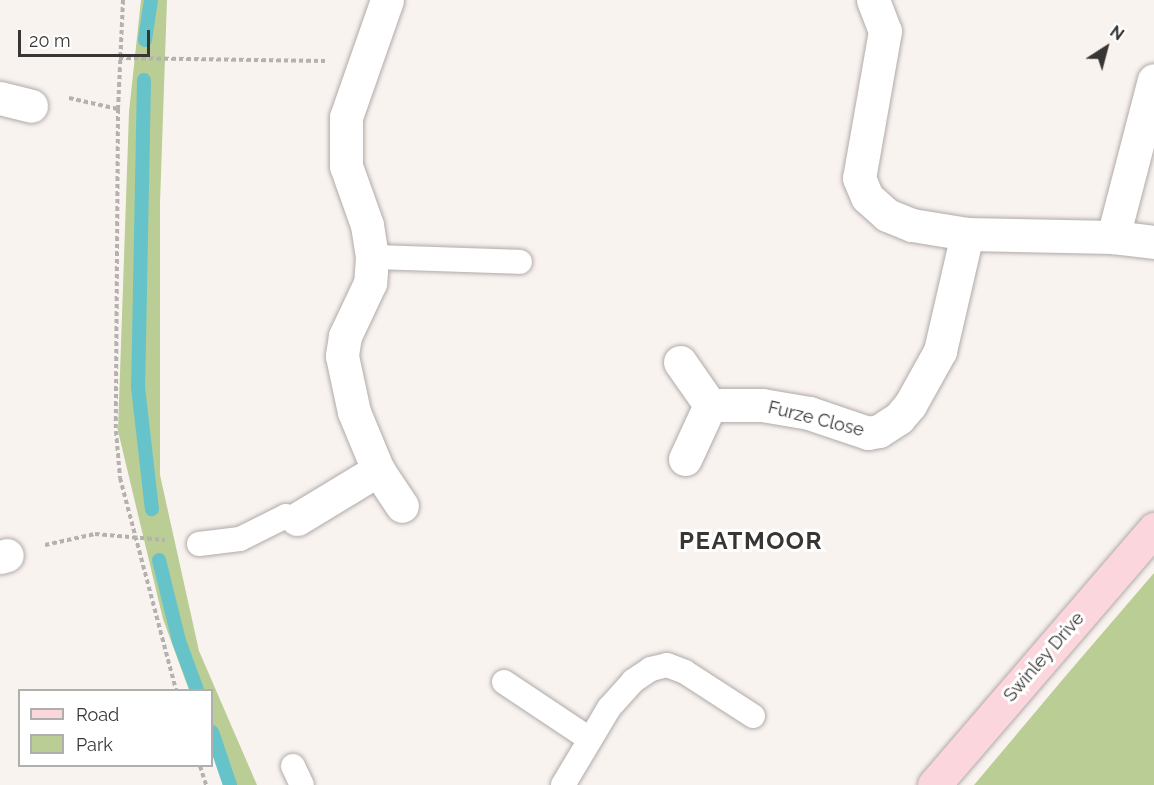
<!DOCTYPE html>
<style>
body{margin:0}
#map{position:relative;width:1154px;height:785px;overflow:hidden;background:#f9f3f0;font-family:Raleway,sans-serif}
div>[style]{position:absolute}
.green>*{inset:0;background:#b9cd95}
.stream>*{height:14px;margin:-7px;padding:0 7px;transform-origin:7px;border-radius:7px;background:#65c3c9}
.path>*{height:4px;margin-top:-2px;transform-origin:0;background:repeating-linear-gradient(90deg,#b5b1ae 0 4.5px,transparent 0 7.5px)}
.roads{filter:drop-shadow(0 0 2px #b0aaa8) drop-shadow(0 0 2px #b0aaa8)}
.lane>*{height:24px;margin:-12px;padding:0 12px;transform-origin:12px;border-radius:12px;background:#fff}
.street>*{height:33px;margin:-16.5px;padding:0 16.5px;transform-origin:16.5px;border-radius:16.5px;background:#fff}
.secondary>*{height:33px;margin:-16.5px;padding:0 16.5px;transform-origin:16.5px;border-radius:16.5px;background:#fbd6dc}
span{translate:-50% -50%;white-space:nowrap;text-align:center;line-height:1.15;-webkit-text-stroke:6px #fff;paint-order:stroke}
.street-label{font-size:18px;color:#383635}
.district-label{font-size:24px;color:#383635;font-weight:700;letter-spacing:1.5px}
.legend{position:absolute;left:18px;top:689px;width:195px;height:78px;box-sizing:border-box;background:#fff;border:2px solid #afafae;margin:0;padding:8px 10px;list-style:none;font-size:18px;color:#383635}
.legend li{display:flex;align-items:center;gap:12px;height:30px}
.legend b{width:30px;border:2px solid #afafae}
.north{position:absolute;left:1076px;top:18px;width:60px;height:60px;-webkit-text-stroke:4px #fff;paint-order:stroke;rotate:36deg;font-size:16px;font-weight:700;line-height:24px;text-align:center;color:#383635}
.north::after{content:'';display:block;margin:auto;width:21px;height:27px;background:#383635;clip-path:polygon(50% 0,100% 100%,50% 72%,0 100%)}
.scale{position:absolute;left:18px;top:30px;width:132px;height:27px;box-sizing:border-box;border:3px solid #383635;border-top:0;padding-left:8px;font-size:18px;line-height:21px;white-space:nowrap;color:#383635;-webkit-text-stroke:4px #fff;paint-order:stroke}
</style>
<div id="map">
<div class="green">
<i style="clip-path:polygon(141px 0,167px 0,160px 203px,160px 475px,199px 651px,257px 785px,225px 785px,212px 750px,212px 690px,189px 690px,163px 619px,118px 431px,129px 112px)"></i>
<i style="clip-path:polygon(1154px 573px,1154px 785px,974px 785px,1069px 672px)"></i>
</div>
<div class="stream">
<i style="left:145px;top:40px;width:40px;rotate:-81.5deg"></i>
<i style="left:144px;top:80px;width:307px;rotate:91.1deg"></i>
<i style="left:138px;top:387px;width:123px;rotate:83.5deg"></i>
<i style="left:159px;top:560px;width:83px;rotate:76.1deg"></i>
<i style="left:179px;top:641px;width:52px;rotate:69.8deg"></i>
<i style="left:212px;top:732px;width:56px;rotate:71.2deg"></i>
</div>
<div class="path">
<i style="left:123px;top:0;width:109px;rotate:92.6deg"></i>
<i style="left:118px;top:109px;width:322px;rotate:90.4deg"></i>
<i style="left:116px;top:431px;width:47px;rotate:85.1deg"></i>
<i style="left:120px;top:478px;width:219px;rotate:75.2deg"></i>
<i style="left:119px;top:58px;width:206px;rotate:0.8deg"></i>
<i style="left:69px;top:98px;width:50px;rotate:12.7deg"></i>
<i style="left:45px;top:545px;width:51px;rotate:-12.4deg"></i>
<i style="left:95px;top:534px;width:70px;rotate:4.9deg"></i>
<i style="left:200px;top:766px;width:20px;rotate:72deg"></i>
</div>
<div class="roads">
<div class="lane">
<i style="left:372px;top:257px;width:148px;rotate:1.9deg"></i>
<i style="left:199px;top:544px;width:41px;rotate:-7deg"></i>
<i style="left:240px;top:539px;width:51px;rotate:-26.6deg"></i>
<i style="left:286px;top:516px;width:11px;rotate:15deg"></i>
<i style="left:504px;top:682px;width:101px;rotate:33.7deg"></i>
<i style="left:293px;top:766px;width:21px;rotate:65deg"></i>
<i style="left:563px;top:785px;width:90px;rotate:-59.1deg"></i>
<i style="left:609px;top:708px;width:36px;rotate:-48deg"></i>
<i style="left:633px;top:681px;width:22px;rotate:-34deg"></i>
<i style="left:651px;top:669px;width:16px;rotate:-14deg"></i>
<i style="left:667px;top:665px;width:19px;rotate:21deg"></i>
<i style="left:685px;top:672px;width:81px;rotate:32.9deg"></i>
</div>
<div class="street">
<i style="left:387px;top:0;width:124px;rotate:109.3deg"></i>
<i style="left:346px;top:117px;width:49px;rotate:90deg"></i>
<i style="left:346px;top:166px;width:63px;rotate:70.4deg"></i>
<i style="left:367px;top:225px;width:32px;rotate:81deg"></i>
<i style="left:372px;top:257px;width:26px;rotate:94deg"></i>
<i style="left:370px;top:283px;width:59px;rotate:115.3deg"></i>
<i style="left:345px;top:336px;width:20px;rotate:99deg"></i>
<i style="left:342px;top:356px;width:57px;rotate:77.9deg"></i>
<i style="left:354px;top:412px;width:63px;rotate:67.5deg"></i>
<i style="left:378px;top:470px;width:43px;rotate:56.3deg"></i>
<i style="left:873px;top:0;width:33px;rotate:69deg"></i>
<i style="left:885px;top:31px;width:149px;rotate:100deg"></i>
<i style="left:859px;top:178px;width:21px;rotate:67deg"></i>
<i style="left:867px;top:197px;width:27px;rotate:42deg"></i>
<i style="left:887px;top:215px;width:27px;rotate:22deg"></i>
<i style="left:912px;top:225px;width:56px;rotate:9.3deg"></i>
<i style="left:967px;top:234px;width:146px;rotate:1.2deg"></i>
<i style="left:1113px;top:237px;width:41px;rotate:7deg"></i>
<i style="left:0;top:98px;width:32px;rotate:14deg"></i>
<i style="left:1113px;top:237px;width:162px;rotate:-75.4deg"></i>
<i style="left:680px;top:362px;width:52px;rotate:55.1deg"></i>
<i style="left:710px;top:405px;width:52px"></i>
<i style="left:762px;top:405px;width:48px;rotate:9.7deg"></i>
<i style="left:809px;top:413px;width:62px;rotate:18.7deg"></i>
<i style="left:868px;top:433px;width:11px;rotate:-10deg"></i>
<i style="left:879px;top:431px;width:24px;rotate:-33deg"></i>
<i style="left:899px;top:418px;width:17px;rotate:-50deg"></i>
<i style="left:910px;top:405px;width:62px;rotate:-60.9deg"></i>
<i style="left:940px;top:351px;width:120px;rotate:-77deg"></i>
<i style="left:685px;top:459px;width:60px;rotate:-65.2deg"></i>
<i style="left:297px;top:519px;width:95px;rotate:-31.2deg"></i>
<i style="left:0;top:557px;width:7px;rotate:-16deg"></i>
</div>
<div class="secondary">
<i style="left:934px;top:785px;width:338px;rotate:-49.3deg"></i>
</div>
</div>
<div class="street-label">
<span style="left:816px;top:419px;rotate:14deg">Furze Close</span>
<span style="left:1044px;top:657px;rotate:-49deg">Swinley Drive</span>
</div>
<div class="district-label">
<span style="left:751px;top:541px">PEATMOOR</span>
</div>
<ul class="legend">
<li><b style="height:8px;background:#fbd6dc"></b>Road</li>
<li><b style="height:16px;background:#b9cd95"></b>Park</li>
</ul>
<div class="north">N</div>
<div class="scale">20 m</div>
</div>
